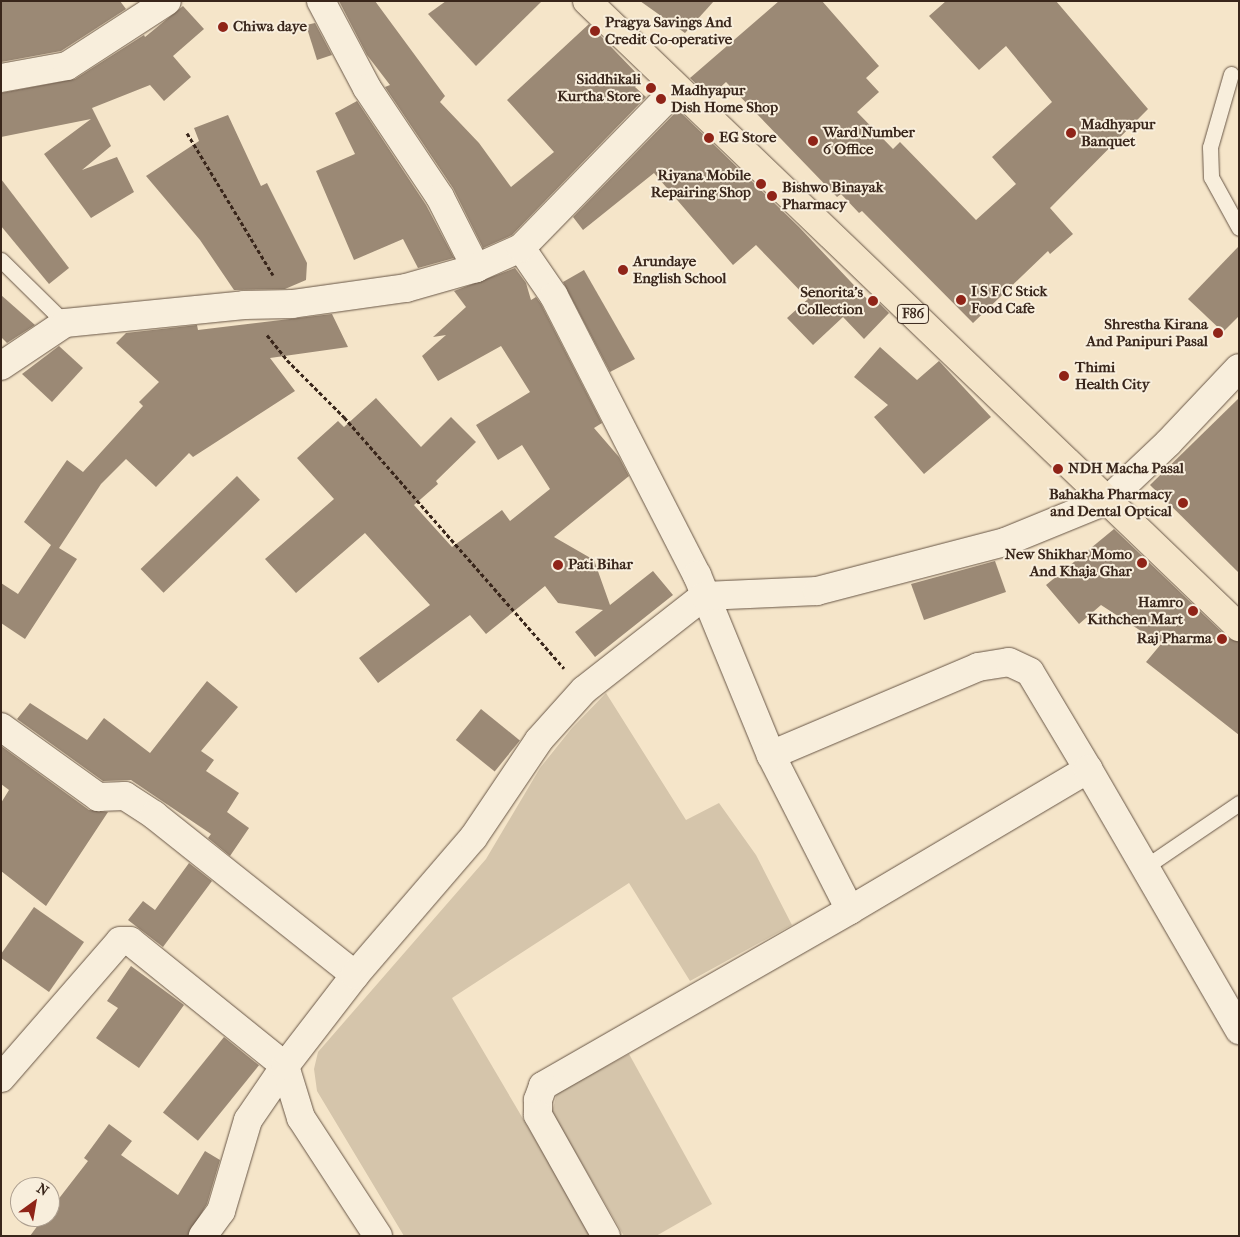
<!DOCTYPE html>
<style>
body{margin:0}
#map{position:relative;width:1240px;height:1237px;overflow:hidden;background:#f5e5c9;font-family:"IM FELL French Canon",serif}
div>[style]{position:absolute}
.green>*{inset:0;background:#d5c5ab}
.building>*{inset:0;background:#9b8975;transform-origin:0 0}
.path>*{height:3px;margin-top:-1.5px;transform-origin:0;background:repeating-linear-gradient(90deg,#39261b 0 4px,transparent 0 6.5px)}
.roads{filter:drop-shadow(0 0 1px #685646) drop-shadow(0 0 1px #685646)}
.lane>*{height:15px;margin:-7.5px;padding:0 7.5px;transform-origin:7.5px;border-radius:7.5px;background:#f8eedc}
.street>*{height:28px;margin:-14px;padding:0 14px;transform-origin:14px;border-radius:14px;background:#f8eedc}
.secondary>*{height:28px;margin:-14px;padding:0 14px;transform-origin:14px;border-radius:14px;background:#f8eedc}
.primary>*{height:28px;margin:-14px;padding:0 14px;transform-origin:14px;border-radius:14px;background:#f5e5c9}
.dots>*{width:14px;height:14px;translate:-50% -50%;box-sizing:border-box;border:2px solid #f8eedc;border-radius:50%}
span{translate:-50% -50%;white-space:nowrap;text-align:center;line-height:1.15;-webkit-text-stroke:4px #f8eedc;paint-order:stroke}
.shield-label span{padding:1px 4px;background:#f8eedc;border:1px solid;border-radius:4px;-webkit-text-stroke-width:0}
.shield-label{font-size:14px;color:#39261b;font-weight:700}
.poi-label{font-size:15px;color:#39261b;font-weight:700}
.left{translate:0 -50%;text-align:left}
.right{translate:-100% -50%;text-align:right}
.frame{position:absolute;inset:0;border:2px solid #39261b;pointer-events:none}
.north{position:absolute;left:10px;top:1177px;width:50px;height:50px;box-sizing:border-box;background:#f8eedc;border:1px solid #ac9e8f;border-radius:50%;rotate:32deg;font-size:14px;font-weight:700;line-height:20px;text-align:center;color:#39261b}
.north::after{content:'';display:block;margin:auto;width:18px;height:22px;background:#8f2418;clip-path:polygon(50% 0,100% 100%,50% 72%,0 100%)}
</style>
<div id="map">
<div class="green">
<i style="clip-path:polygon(606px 693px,686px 820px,719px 803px,756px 855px,792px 925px,690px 981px,629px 883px,452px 998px,592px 1236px,404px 1236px,317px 1091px,314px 1069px,318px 1052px,486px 859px,540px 768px,572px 728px)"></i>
<i style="clip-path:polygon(629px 1054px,712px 1204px,656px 1236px,624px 1236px,552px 1112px,557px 1093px)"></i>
</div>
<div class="building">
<i style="clip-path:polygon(1px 1px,120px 1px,126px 9px,61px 51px,1px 62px)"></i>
<i style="clip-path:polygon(339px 1px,375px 1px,445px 96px,440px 102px,479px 143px,511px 187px,554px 152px,507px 100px,589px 24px,642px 79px,635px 87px,646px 97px,512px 235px,483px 248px,453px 188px,385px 87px,390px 85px,367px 55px)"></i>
<i style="clip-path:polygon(446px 1px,542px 1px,476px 66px,428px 14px)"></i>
<i style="clip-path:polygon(640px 1px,714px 1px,685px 33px)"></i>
<i style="clip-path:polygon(779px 1px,822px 1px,879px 66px,866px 78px,879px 92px,857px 112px,893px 149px,900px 142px,976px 220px,1016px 184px,992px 157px,1052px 102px,1006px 46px,979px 70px,929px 16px,946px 1px,1056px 1px,1148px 109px,1050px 208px,1073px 234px,1050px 254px,1048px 251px,973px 323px,862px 211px,859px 213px,841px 194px,837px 197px,726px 82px,710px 97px,690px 78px)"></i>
<i style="clip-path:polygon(183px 6px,204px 29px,173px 56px,191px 77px,164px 101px,150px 85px,92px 108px,111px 146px,82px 170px,117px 157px,134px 192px,91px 218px,44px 154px,91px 119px,1px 137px,1px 93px,75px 79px,144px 35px,145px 37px)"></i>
<i style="clip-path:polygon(315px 23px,332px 55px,317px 60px,306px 25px)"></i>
<i style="clip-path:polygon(357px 101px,426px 205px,454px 258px,418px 268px,403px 239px,354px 260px,316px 171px,355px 154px,335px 113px)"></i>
<i style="clip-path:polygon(678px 110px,799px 227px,867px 299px,871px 295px,889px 313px,864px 339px,843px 317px,813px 345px,787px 318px,808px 299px,756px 245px,733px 265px,654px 173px,583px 230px,573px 217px)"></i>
<i style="clip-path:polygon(228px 115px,261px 186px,267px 183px,307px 263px,306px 280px,285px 289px,234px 290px,200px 240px,146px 176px,199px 141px,194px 128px)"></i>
<i style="clip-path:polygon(1px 179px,69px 268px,49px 284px,1px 226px)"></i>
<i style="clip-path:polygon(1239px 246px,1239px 316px,1223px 332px,1188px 299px)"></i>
<i style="clip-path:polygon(515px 268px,526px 283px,531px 300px,536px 297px,541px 304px,602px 423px,594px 428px,619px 457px,629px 476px,554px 537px,594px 560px,610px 605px,653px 571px,673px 595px,595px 657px,575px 632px,603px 610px,558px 603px,545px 586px,486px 634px,470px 615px,378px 683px,359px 658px,430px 605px,365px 533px,296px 593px,265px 559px,334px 499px,297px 458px,338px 421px,344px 427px,376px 398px,421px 447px,451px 417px,476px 442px,436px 481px,438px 484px,414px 505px,452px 547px,502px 510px,510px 521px,550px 489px,522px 445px,498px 460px,476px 425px,530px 392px,501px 346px,438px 381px,422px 356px,446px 335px,433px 337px,466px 307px,454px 291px)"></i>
<i style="clip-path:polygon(584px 270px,635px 359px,610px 372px,563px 282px)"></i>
<i style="clip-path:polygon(1px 295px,35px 325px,7px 343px,1px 337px)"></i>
<i style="clip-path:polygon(332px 314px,348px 347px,270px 358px,295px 391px,193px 457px,189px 453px,156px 487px,126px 459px,101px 484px,59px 548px,77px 559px,25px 639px,1px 623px,1px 583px,18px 594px,51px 545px,24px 522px,67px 460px,83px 472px,143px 406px,139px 402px,159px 382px,116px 343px,126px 333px,197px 325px,198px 330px)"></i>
<i style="clip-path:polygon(59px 346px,83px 368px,52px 402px,22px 374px)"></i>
<i style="clip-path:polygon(880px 347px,917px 380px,939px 361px,991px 417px,924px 474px,874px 417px,888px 405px,854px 377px)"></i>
<i style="clip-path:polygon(1239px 398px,1239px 573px,1150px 485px)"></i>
<i style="left:237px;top:476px;width:33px;height:134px;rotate:46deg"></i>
<i style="clip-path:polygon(1114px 529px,1228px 638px,1239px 642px,1239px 735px,1146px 662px,1161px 644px,1101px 605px,1079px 624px,1046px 585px)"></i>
<i style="clip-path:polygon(995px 561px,1006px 592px,924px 620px,911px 584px)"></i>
<i style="clip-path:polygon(207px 681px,238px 707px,201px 751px,214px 760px,206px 771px,239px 793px,227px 812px,249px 828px,230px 856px,208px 838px,211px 834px,131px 780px,103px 781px,17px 719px,30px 703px,87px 740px,104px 718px,150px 753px)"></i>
<i style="left:481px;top:709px;width:50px;height:40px;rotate:39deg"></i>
<i style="clip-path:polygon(1px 746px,89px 810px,108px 812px,46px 906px,1px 871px,1px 803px,9px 790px,1px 784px)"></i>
<i style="clip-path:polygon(189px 863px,212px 881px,163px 947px,128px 920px,143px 901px,155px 910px)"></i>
<i style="clip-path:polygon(34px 907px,84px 942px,49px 992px,1px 958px,1px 954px)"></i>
<i style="clip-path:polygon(131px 966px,184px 1005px,139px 1068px,96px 1038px,118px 1008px,107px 1001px)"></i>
<i style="left:224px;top:1037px;width:45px;height:97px;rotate:39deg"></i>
<i style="clip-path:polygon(109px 1124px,132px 1141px,121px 1155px,178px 1195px,205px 1151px,220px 1160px,207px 1204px,188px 1236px,30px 1236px,44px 1217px,50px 1217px,50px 1210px,88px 1161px,84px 1158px)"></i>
</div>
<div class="path">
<i style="left:187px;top:133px;width:166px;rotate:58.8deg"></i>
<i style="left:267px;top:335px;width:32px;rotate:51deg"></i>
<i style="left:287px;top:360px;width:81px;rotate:45deg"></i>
<i style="left:344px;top:417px;width:334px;rotate:48.8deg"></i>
</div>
<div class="roads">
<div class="lane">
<i style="left:1231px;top:74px;width:76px;rotate:106deg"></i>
<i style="left:1210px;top:147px;width:30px;rotate:88deg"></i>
<i style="left:1211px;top:177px;width:58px;rotate:61.2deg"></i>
<i style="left:1px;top:260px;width:90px;rotate:44.5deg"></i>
<i style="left:1145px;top:867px;width:114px;rotate:-34.2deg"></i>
</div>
<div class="street">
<i style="left:321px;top:1px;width:98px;rotate:62.1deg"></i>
<i style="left:367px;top:88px;width:131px;rotate:56.2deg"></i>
<i style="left:440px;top:197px;width:80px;rotate:63.1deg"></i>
<i style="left:521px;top:248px;width:58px;rotate:55.5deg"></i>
<i style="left:554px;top:296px;width:314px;rotate:62.9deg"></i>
<i style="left:697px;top:575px;width:195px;rotate:67.7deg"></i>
<i style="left:771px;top:755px;width:174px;rotate:63deg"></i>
<i style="left:850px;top:910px;width:354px;rotate:150.2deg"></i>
<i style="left:543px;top:1086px;width:15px;rotate:110deg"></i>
<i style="left:538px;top:1100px;width:15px;rotate:90deg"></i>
<i style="left:538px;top:1115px;width:139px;rotate:60.7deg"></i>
<i style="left:1px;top:366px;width:77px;rotate:-33.9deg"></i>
<i style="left:65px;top:323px;width:180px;rotate:-5.7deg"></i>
<i style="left:244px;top:305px;width:48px;rotate:-1.2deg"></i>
<i style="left:292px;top:304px;width:115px;rotate:-8deg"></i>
<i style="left:406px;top:288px;width:73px;rotate:-15.9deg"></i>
<i style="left:476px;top:268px;width:49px;rotate:-24deg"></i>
<i style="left:521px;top:248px;width:223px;rotate:-45.7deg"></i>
<i style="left:1px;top:727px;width:120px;rotate:35.8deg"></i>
<i style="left:98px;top:797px;width:27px;rotate:-2deg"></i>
<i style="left:125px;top:796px;width:35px;rotate:33deg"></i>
<i style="left:154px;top:815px;width:257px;rotate:38.5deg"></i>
<i style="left:771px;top:755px;width:225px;rotate:-23deg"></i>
<i style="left:978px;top:667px;width:31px;rotate:-9deg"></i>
<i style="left:1009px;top:662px;width:23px;rotate:25deg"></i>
<i style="left:1030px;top:672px;width:113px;rotate:59.1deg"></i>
<i style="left:850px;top:910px;width:277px;rotate:-30.6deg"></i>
<i style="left:1088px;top:769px;width:302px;rotate:59.9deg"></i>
<i style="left:1px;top:1078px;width:181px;rotate:-49deg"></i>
<i style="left:120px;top:941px;width:10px"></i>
<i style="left:130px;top:941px;width:199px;rotate:38.9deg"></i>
<i style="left:285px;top:1066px;width:65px;rotate:124.4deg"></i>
<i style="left:248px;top:1120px;width:95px;rotate:106.5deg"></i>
<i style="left:221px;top:1211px;width:31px;rotate:126deg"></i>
<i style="left:378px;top:1236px;width:141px;rotate:-123.1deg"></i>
<i style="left:301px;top:1118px;width:54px;rotate:-107.1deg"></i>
<i style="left:285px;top:1066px;width:115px;rotate:-52.4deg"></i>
<i style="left:355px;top:975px;width:181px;rotate:-49.3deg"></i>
<i style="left:473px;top:838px;width:118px;rotate:-56deg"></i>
<i style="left:539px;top:740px;width:67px;rotate:-48deg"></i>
<i style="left:584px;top:690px;width:152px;rotate:-38.1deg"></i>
<i style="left:704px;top:596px;width:113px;rotate:-2.5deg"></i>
<i style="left:817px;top:591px;width:194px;rotate:-14.6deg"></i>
<i style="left:1005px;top:542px;width:111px;rotate:-22.2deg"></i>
<i style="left:1108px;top:500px;width:83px;rotate:-43.5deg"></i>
<i style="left:1168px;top:443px;width:103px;rotate:-46.6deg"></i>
</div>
<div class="secondary">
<i style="left:1px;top:78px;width:67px;rotate:-10.3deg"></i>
<i style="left:67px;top:66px;width:119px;rotate:-33deg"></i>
</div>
<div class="primary">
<i style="left:587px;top:1px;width:904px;rotate:43.83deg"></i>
</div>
</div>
<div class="dots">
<i style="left:223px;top:27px;background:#8f2418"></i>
<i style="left:595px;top:31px;background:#8f2418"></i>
<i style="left:651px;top:88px;background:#8f2418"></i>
<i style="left:661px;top:99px;background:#8f2418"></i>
<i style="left:1071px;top:133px;background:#8f2418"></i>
<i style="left:709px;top:138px;background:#8f2418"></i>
<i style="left:813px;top:141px;background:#8f2418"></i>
<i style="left:761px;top:184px;background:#8f2418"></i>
<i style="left:772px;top:196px;background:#8f2418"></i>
<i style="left:623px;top:270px;background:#8f2418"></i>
<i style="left:961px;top:300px;background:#8f2418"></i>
<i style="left:873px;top:301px;background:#8f2418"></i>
<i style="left:1218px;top:333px;background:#8f2418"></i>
<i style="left:1064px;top:376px;background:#8f2418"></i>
<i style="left:1058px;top:469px;background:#8f2418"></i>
<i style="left:1183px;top:503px;background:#8f2418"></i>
<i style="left:1142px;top:563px;background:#8f2418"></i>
<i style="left:558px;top:565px;background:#8f2418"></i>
<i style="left:1193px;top:611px;background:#8f2418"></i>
<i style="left:1222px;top:639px;background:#8f2418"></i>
</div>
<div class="shield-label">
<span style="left:913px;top:314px">F86</span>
</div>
<div class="poi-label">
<span class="left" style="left:605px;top:31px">Pragya Savings And<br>Credit Co-operative</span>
<span class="left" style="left:233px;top:27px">Chiwa daye</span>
<span class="right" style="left:641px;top:88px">Siddhikali<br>Kurtha Store</span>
<span class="left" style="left:671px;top:99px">Madhyapur<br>Dish Home Shop</span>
<span class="left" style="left:1081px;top:133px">Madhyapur<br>Banquet</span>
<span class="left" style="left:823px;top:141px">Ward Number<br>6 Office</span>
<span class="left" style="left:719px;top:138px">EG Store</span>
<span class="right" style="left:751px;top:184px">Riyana Mobile<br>Repairing Shop</span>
<span class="left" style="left:782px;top:196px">Bishwo Binayak<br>Pharmacy</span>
<span class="left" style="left:633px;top:270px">Arundaye<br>English School</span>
<span class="left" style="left:971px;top:300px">I S F C Stick<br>Food Cafe</span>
<span class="right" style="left:863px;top:301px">Senorita's<br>Collection</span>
<span class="right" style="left:1208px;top:333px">Shrestha Kirana<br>And Panipuri Pasal</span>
<span class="left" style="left:1075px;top:376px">Thimi<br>Health City</span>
<span class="left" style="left:1068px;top:469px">NDH Macha Pasal</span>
<span class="right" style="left:1172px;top:503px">Bahakha Pharmacy<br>and Dental Optical</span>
<span class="right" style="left:1132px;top:563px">New Shikhar Momo<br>And Khaja Ghar</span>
<span class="left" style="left:568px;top:565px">Pati Bihar</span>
<span class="right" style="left:1183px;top:611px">Hamro<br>Kithchen Mart</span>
<span class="right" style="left:1212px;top:639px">Raj Pharma</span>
</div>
<div class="frame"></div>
<div class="north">N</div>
</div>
